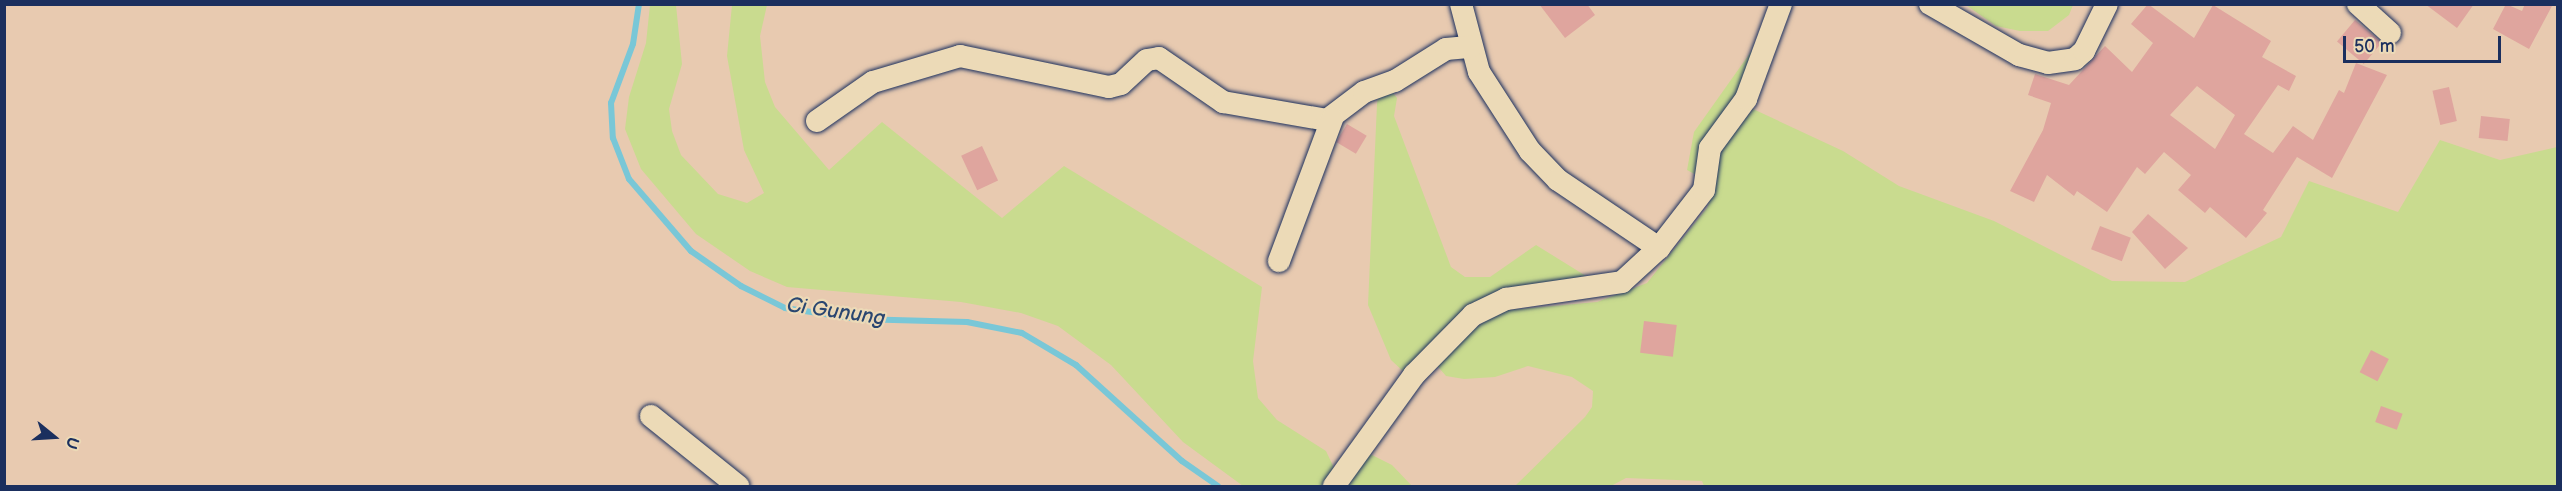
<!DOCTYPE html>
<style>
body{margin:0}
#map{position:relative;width:2562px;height:491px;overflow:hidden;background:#e8cab0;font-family:"Balsamiq Sans",sans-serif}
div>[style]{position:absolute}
.green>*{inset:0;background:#c9db8f}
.stream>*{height:6px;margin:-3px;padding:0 3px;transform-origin:3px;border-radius:3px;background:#79c7d7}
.building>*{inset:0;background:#dfa59e;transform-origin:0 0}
.roads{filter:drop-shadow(0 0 2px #1b2f5e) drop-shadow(0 0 2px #1b2f5e)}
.minor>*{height:22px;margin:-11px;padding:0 11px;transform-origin:11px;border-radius:11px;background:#ecdab7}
span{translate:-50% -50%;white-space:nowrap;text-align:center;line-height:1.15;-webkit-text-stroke:4.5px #ecdab7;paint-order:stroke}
.water-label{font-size:21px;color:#294670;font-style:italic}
.frame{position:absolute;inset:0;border:6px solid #1b2f5e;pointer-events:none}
.north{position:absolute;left:24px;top:407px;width:60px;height:60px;-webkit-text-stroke:4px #ecdab7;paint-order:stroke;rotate:108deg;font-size:16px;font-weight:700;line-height:24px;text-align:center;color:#1b2f5e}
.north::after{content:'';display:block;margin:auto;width:21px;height:27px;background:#1b2f5e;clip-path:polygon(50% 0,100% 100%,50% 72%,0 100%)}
.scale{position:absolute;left:2343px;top:36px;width:158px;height:27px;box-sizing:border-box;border:3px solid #1b2f5e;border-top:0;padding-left:8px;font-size:18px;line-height:21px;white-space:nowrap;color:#1b2f5e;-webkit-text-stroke:4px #ecdab7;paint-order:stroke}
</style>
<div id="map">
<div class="green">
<i style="clip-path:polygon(650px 5px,676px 5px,682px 64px,669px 109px,672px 131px,681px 155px,718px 194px,747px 203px,764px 193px,744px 150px,727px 56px,732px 5px,767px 5px,760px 36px,765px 82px,775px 107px,829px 170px,882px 122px,1002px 218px,1064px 166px,1262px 287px,1253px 361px,1258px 398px,1277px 420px,1326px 451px,1334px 468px,1322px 486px,1243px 486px,1183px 442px,1111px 365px,1058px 326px,1021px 313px,961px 302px,787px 287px,750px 271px,696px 234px,641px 169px,625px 129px,629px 97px,646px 43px)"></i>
<i style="clip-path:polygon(1966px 5px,2073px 5px,2069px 15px,2048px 31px,2020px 31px,1996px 26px)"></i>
<i style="clip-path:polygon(1755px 46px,1753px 60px,1700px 177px,1687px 170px,1694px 132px)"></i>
<i style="clip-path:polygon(1393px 93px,1397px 98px,1394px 116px,1451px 267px,1465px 277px,1490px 277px,1536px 245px,1586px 276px,1511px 289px,1405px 373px,1391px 360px,1368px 305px,1377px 104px,1378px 97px)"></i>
<i style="clip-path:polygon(1753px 109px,1843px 151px,1899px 186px,1994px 221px,2112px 281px,2185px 282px,2281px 237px,2309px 181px,2398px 212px,2440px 140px,2500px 160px,2557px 147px,2557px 486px,1704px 486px,1702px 481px,1626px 478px,1611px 486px,1515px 486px,1585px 417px,1592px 407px,1593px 391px,1572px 377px,1528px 366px,1495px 377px,1464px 379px,1446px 376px,1434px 362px,1497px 311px,1597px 302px,1647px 283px,1707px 208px,1716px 184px,1717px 155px)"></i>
<i style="clip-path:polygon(1368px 453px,1392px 465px,1412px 486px,1348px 486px)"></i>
</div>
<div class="stream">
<i style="left:639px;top:4px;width:40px;rotate:98.5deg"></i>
<i style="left:633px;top:44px;width:63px;rotate:110.4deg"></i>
<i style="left:611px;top:103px;width:35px;rotate:87deg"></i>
<i style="left:613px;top:138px;width:44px;rotate:68.7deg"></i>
<i style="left:629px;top:179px;width:95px;rotate:49.3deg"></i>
<i style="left:691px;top:251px;width:61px;rotate:35deg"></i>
<i style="left:741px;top:286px;width:49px;rotate:26.6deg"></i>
<i style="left:785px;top:308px;width:73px;rotate:8.7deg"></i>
<i style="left:857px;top:319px;width:110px;rotate:1.6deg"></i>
<i style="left:967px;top:322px;width:56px;rotate:11.3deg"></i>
<i style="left:1022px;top:333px;width:63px;rotate:30.7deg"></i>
<i style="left:1076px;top:365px;width:143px;rotate:42.2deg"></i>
<i style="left:1182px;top:461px;width:44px;rotate:34.8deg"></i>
</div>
<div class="building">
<i style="clip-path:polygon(1539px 4px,1587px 4px,1595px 15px,1565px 38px)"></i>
<i style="clip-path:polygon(evenodd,2148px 4px,2194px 38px,2213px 5px,2271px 41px,2262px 57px,2296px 76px,2289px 91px,2278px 85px,2244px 134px,2273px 153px,2293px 126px,2313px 140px,2339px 90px,2344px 93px,2356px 63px,2387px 75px,2332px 178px,2297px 157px,2263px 210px,2267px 213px,2246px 238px,2210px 207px,2205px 213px,2178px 190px,2191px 175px,2164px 152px,2145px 174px,2137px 167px,2107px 212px,2077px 191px,2074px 196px,2047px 175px,2034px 202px,2010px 191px,2043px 130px,2051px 103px,2028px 95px,2035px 74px,2069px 85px,2105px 46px,2132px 72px,2153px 43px,2131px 24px,2148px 4px,2197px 86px,2235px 115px,2215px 149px,2170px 115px,2197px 86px)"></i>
<i style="clip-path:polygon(2425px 4px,2474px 4px,2457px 28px)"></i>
<i style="clip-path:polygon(2506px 4px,2522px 11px,2525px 4px,2553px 4px,2529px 49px,2493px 29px)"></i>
<i style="left:2355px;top:20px;width:35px;height:28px;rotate:40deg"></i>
<i style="left:2449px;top:87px;width:35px;height:17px;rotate:77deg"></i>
<i style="left:2481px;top:116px;width:29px;height:22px;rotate:6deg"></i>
<i style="left:1347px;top:124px;width:23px;height:21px;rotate:31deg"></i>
<i style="left:982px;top:146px;width:38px;height:23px;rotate:65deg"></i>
<i style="clip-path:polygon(2148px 214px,2188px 248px,2165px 269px,2132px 232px)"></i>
<i style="left:2100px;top:226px;width:33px;height:25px;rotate:21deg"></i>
<i style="left:1644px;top:321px;width:33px;height:32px;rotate:7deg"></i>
<i style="left:2371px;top:350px;width:20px;height:25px;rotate:27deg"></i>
<i style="left:2381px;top:406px;width:23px;height:17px;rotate:20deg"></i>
</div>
<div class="roads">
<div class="minor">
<i style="left:1461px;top:4px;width:70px;rotate:75.2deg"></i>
<i style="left:1479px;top:72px;width:94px;rotate:57.2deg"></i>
<i style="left:1530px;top:151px;width:40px;rotate:46deg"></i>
<i style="left:1558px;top:180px;width:122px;rotate:34deg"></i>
<i style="left:1930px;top:4px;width:103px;rotate:29.8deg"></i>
<i style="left:2019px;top:55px;width:30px;rotate:15deg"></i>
<i style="left:2048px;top:63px;width:27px;rotate:-8deg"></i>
<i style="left:2075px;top:59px;width:12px;rotate:-42deg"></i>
<i style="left:2084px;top:51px;width:52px;rotate:-63.9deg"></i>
<i style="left:2358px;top:4px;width:43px;rotate:42.2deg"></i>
<i style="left:817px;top:121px;width:68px;rotate:-34.9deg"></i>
<i style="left:873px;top:82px;width:91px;rotate:-16.6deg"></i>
<i style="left:960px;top:56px;width:152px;rotate:11.8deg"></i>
<i style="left:1109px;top:87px;width:12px;rotate:-14deg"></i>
<i style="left:1121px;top:84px;width:35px;rotate:-43deg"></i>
<i style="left:1147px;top:60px;width:12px;rotate:-9deg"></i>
<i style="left:1159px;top:58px;width:78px;rotate:34.5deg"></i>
<i style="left:1223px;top:102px;width:106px;rotate:9.8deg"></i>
<i style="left:1327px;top:120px;width:46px;rotate:-37.1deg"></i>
<i style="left:1364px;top:92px;width:33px;rotate:-20deg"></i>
<i style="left:1395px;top:81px;width:60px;rotate:-32.1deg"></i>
<i style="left:1446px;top:49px;width:25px;rotate:-5deg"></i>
<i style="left:1279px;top:261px;width:152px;rotate:-69.5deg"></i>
<i style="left:651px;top:416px;width:112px;rotate:38.8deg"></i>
<i style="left:1334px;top:486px;width:137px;rotate:-54.2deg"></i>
<i style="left:1414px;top:375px;width:84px;rotate:-45.5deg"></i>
<i style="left:1473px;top:315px;width:37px;rotate:-26deg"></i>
<i style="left:1506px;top:299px;width:117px;rotate:-8.3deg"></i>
<i style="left:1622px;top:282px;width:50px;rotate:-42.6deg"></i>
<i style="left:1659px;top:248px;width:73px;rotate:-52.2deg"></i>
<i style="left:1704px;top:190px;width:42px;rotate:-81.9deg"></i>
<i style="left:1710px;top:148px;width:61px;rotate:-53.7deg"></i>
<i style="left:1746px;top:99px;width:101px;rotate:-69.8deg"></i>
</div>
</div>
<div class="water-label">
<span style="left:836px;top:312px;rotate:8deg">Ci Gunung</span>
</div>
<div class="frame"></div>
<div class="north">U</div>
<div class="scale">50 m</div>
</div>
